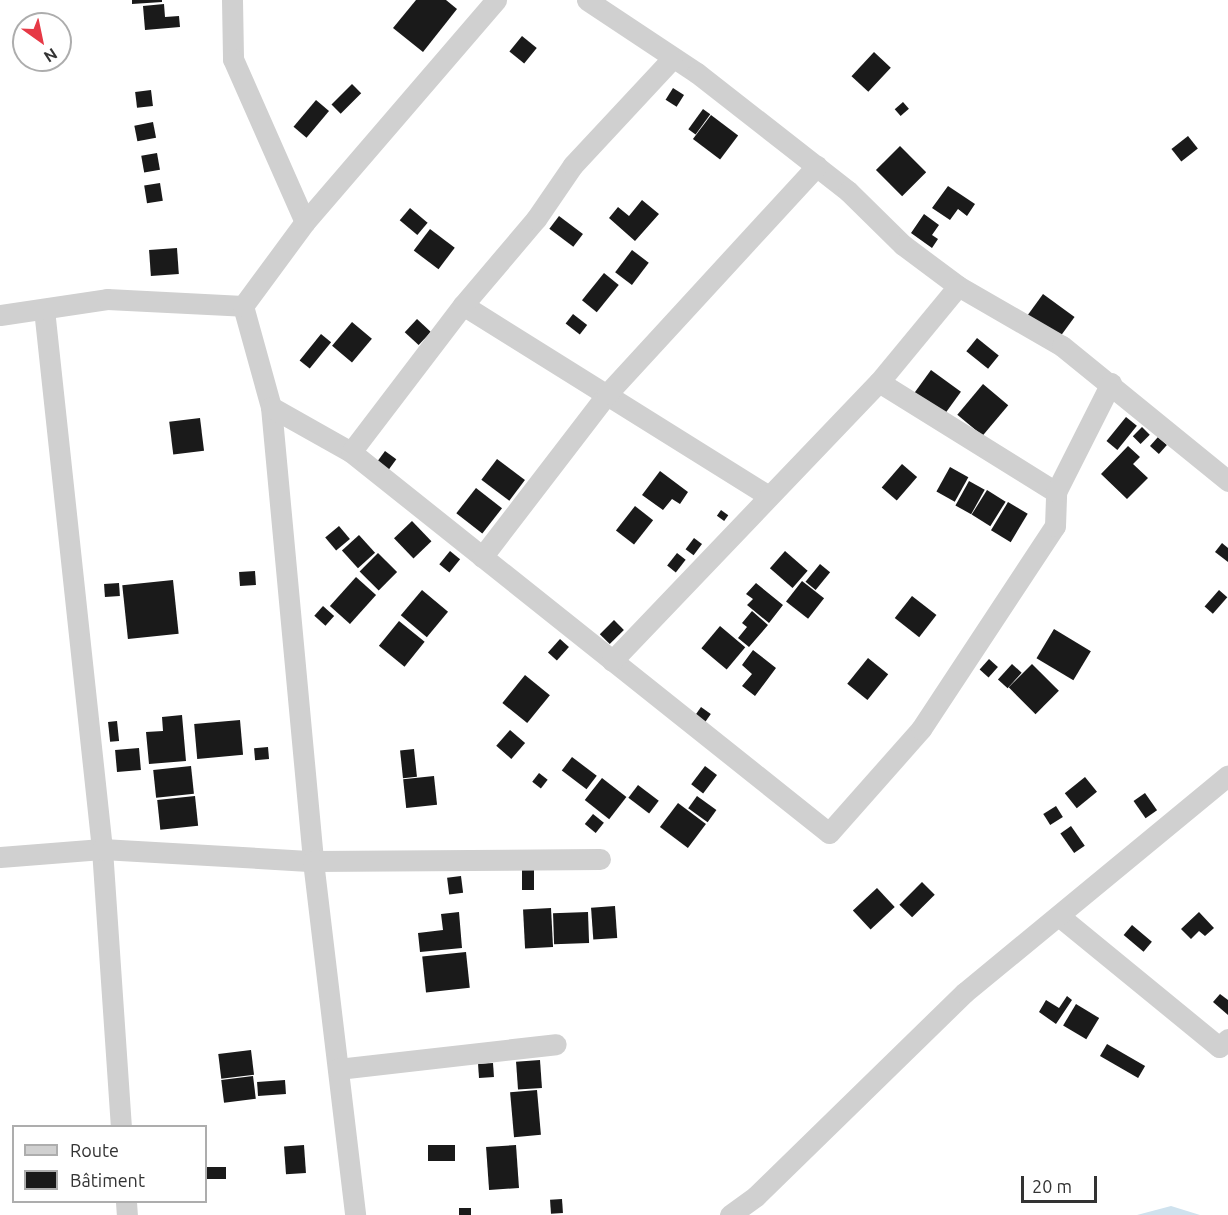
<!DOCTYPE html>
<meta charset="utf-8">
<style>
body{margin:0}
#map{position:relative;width:1228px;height:1215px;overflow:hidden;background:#fff;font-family:Ubuntu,sans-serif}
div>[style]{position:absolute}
.water>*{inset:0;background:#cfe2ee}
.building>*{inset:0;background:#1a1a1a;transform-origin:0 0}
.street>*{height:21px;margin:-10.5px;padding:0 10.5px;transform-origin:10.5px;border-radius:10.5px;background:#d0d0d0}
span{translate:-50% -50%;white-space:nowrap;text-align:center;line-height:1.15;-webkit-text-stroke:6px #fff;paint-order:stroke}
.legend{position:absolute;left:12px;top:1125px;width:195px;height:78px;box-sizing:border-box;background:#fff;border:2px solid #adadad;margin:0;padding:8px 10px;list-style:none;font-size:18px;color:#333}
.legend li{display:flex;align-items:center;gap:12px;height:30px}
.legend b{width:30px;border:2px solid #adadad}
.north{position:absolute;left:12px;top:12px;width:60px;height:60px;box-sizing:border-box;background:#fff;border:2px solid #adadad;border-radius:50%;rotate:147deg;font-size:16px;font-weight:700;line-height:24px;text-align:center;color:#333}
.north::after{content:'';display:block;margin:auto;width:21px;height:27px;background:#e63946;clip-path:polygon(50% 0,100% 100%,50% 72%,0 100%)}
.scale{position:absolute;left:1021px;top:1176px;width:76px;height:27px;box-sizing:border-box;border:3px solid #333;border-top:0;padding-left:8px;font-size:18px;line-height:21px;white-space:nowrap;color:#333;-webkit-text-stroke:4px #fff;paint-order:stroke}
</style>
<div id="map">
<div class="water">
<i style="clip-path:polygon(1171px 1206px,1200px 1215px,1137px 1215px)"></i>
</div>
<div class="building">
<i style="clip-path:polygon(132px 0,162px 0,162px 2px,132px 4px)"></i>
<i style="clip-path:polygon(416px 0,446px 0,457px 9px,423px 52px,393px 28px)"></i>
<i style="clip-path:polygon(164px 4px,165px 17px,179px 16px,180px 27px,145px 30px,143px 6px)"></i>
<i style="left:522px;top:36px;width:19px;height:20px;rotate:39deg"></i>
<i style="left:874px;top:52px;width:23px;height:33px;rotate:43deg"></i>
<i style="left:352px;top:84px;width:13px;height:29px;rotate:45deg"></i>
<i style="left:673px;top:88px;width:13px;height:14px;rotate:32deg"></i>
<i style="left:151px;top:90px;width:16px;height:16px;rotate:83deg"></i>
<i style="left:316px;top:100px;width:17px;height:35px;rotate:40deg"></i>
<i style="left:903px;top:102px;width:9px;height:11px;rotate:49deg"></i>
<i style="left:703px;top:109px;width:9px;height:25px;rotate:36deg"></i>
<i style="left:711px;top:115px;width:34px;height:30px;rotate:37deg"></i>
<i style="left:153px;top:122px;width:16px;height:19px;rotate:79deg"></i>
<i style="left:1188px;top:136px;width:16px;height:21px;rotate:52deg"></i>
<i style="left:900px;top:146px;width:37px;height:34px;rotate:45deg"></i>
<i style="left:157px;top:153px;width:17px;height:16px;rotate:80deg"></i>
<i style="left:160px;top:183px;width:18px;height:16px;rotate:81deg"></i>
<i style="clip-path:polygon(948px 186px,975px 204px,967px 216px,958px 209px,950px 220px,932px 208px)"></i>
<i style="clip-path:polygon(642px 200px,659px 214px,635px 241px,609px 218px,618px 207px,629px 216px)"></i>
<i style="left:410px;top:208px;width:23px;height:16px;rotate:40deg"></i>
<i style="clip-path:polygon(924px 214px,939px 225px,932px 235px,938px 239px,932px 248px,911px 233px)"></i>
<i style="left:559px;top:216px;width:30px;height:16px;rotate:37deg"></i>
<i style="left:430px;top:229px;width:31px;height:27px;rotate:37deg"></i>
<i style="left:177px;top:248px;width:26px;height:28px;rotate:86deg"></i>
<i style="left:632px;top:250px;width:21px;height:28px;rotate:37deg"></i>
<i style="left:604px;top:273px;width:19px;height:35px;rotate:39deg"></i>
<i style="left:1043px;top:294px;width:39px;height:28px;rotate:36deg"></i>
<i style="left:573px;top:314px;width:18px;height:12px;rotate:38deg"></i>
<i style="left:417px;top:319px;width:19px;height:18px;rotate:43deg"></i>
<i style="left:352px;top:322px;width:26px;height:31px;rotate:40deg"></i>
<i style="left:321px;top:334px;width:13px;height:34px;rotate:39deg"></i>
<i style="left:977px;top:338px;width:28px;height:17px;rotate:39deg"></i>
<i style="left:931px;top:370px;width:37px;height:29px;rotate:36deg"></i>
<i style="left:983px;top:384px;width:33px;height:40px;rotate:40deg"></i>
<i style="left:1126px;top:417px;width:14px;height:31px;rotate:39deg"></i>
<i style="left:200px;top:418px;width:33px;height:31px;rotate:83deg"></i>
<i style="left:1142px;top:427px;width:11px;height:13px;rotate:45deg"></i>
<i style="left:1158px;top:437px;width:12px;height:12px;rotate:42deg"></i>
<i style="clip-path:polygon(1128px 446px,1140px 457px,1133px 464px,1148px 478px,1127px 499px,1101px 474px)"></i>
<i style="left:385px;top:451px;width:14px;height:14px;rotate:36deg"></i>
<i style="left:497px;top:459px;width:35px;height:26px;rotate:37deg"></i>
<i style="left:902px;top:464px;width:20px;height:31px;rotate:41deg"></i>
<i style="left:950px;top:467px;width:21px;height:28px;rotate:29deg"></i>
<i style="clip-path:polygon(660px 471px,688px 492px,680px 504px,672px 499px,663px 510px,642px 495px)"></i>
<i style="left:969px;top:481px;width:18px;height:28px;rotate:29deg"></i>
<i style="left:476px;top:488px;width:33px;height:32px;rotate:38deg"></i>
<i style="left:987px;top:490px;width:22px;height:29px;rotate:32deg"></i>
<i style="left:1008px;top:502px;width:23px;height:33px;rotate:31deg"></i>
<i style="left:635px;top:506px;width:23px;height:31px;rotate:38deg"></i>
<i style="left:721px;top:510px;width:9px;height:7px;rotate:36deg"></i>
<i style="left:412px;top:521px;width:28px;height:25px;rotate:46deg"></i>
<i style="left:339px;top:526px;width:17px;height:18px;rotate:50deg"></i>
<i style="left:359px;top:535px;width:24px;height:23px;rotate:48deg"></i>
<i style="left:694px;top:538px;width:10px;height:14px;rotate:37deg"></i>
<i style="clip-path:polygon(1222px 543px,1228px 548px,1228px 562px,1215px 552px)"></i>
<i style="left:450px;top:551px;width:13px;height:17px;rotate:39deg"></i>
<i style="left:785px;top:551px;width:30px;height:23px;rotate:41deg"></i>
<i style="left:378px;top:553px;width:27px;height:26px;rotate:45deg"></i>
<i style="left:677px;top:553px;width:11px;height:16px;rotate:38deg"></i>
<i style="left:820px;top:564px;width:13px;height:23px;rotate:39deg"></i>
<i style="left:255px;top:571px;width:14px;height:16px;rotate:86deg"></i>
<i style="left:356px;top:577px;width:27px;height:39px;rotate:42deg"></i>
<i style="left:173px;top:580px;width:54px;height:51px;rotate:84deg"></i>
<i style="left:802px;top:581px;width:28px;height:26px;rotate:38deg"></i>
<i style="left:119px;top:583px;width:13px;height:15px;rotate:86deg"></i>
<i style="clip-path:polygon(756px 583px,783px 605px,769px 623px,747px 605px,753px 599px,746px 594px)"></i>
<i style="left:422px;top:590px;width:34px;height:33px;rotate:40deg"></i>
<i style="left:1219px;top:590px;width:11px;height:22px;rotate:41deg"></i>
<i style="left:912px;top:596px;width:31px;height:28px;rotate:38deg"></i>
<i style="left:323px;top:606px;width:15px;height:13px;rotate:42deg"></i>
<i style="clip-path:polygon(752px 611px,768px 625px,749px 647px,738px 638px,747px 627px,742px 623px)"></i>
<i style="left:614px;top:620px;width:14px;height:20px;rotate:45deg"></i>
<i style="left:399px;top:621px;width:33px;height:32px;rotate:39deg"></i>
<i style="left:720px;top:626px;width:33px;height:29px;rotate:40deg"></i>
<i style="left:1054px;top:629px;width:43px;height:34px;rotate:31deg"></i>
<i style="left:560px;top:639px;width:12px;height:18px;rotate:42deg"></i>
<i style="clip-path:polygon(753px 650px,776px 668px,755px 696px,742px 686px,752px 674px,742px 665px)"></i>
<i style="left:868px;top:658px;width:26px;height:33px;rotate:39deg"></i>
<i style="left:989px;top:659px;width:12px;height:14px;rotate:42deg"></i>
<i style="left:1012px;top:664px;width:13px;height:21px;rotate:42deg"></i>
<i style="left:1032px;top:664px;width:38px;height:33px;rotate:45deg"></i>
<i style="left:525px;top:675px;width:32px;height:36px;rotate:39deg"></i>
<i style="left:701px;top:707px;width:12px;height:11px;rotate:35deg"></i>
<i style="clip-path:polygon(182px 715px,186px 761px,149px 764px,146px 732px,163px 731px,162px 717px)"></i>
<i style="left:240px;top:720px;width:35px;height:46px;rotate:85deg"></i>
<i style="left:117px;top:721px;width:20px;height:9px;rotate:84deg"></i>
<i style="left:510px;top:730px;width:20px;height:21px;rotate:41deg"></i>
<i style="left:268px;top:747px;width:12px;height:14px;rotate:85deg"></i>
<i style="left:139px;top:748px;width:22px;height:24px;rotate:85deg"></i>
<i style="left:414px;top:749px;width:28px;height:14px;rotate:84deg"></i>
<i style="left:572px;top:757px;width:31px;height:17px;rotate:37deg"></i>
<i style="left:191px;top:766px;width:28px;height:38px;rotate:84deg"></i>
<i style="left:705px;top:766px;width:15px;height:23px;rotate:37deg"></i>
<i style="left:539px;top:773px;width:11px;height:11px;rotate:38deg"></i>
<i style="left:434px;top:776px;width:29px;height:31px;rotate:84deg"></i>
<i style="left:1085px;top:777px;width:19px;height:26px;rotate:51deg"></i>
<i style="left:602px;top:778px;width:31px;height:28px;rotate:38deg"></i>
<i style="left:638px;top:785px;width:26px;height:16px;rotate:37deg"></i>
<i style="left:1145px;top:793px;width:21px;height:14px;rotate:55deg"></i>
<i style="left:195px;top:796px;width:30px;height:38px;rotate:84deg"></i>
<i style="left:697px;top:796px;width:24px;height:15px;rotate:36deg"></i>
<i style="left:678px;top:803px;width:35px;height:30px;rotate:37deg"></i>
<i style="left:1056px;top:806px;width:13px;height:15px;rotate:58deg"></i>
<i style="left:593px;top:814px;width:14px;height:13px;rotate:39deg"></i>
<i style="left:1071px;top:826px;width:24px;height:13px;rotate:55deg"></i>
<i style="left:522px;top:869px;width:12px;height:21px"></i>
<i style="left:461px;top:876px;width:17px;height:14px;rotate:83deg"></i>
<i style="left:922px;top:882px;width:18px;height:32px;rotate:45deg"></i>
<i style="left:877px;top:888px;width:26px;height:33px;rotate:47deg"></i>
<i style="left:615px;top:906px;width:32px;height:24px;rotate:86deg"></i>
<i style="left:551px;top:908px;width:39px;height:28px;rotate:87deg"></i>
<i style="clip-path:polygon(459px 912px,462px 948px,420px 952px,418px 933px,443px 930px,441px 914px)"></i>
<i style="left:588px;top:912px;width:31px;height:35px;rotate:88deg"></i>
<i style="clip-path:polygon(1199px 912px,1214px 928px,1205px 936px,1199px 931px,1191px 939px,1181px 929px)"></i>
<i style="left:1132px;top:925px;width:26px;height:13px;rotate:40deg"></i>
<i style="left:466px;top:952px;width:36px;height:44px;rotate:84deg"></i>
<i style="clip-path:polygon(1220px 994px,1228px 1000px,1228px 1015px,1213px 1002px)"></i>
<i style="clip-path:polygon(1067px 996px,1072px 1000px,1056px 1024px,1039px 1012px,1046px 1000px,1059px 1008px)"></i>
<i style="left:1076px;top:1004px;width:27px;height:25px;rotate:31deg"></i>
<i style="left:1107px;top:1044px;width:44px;height:14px;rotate:30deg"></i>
<i style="left:251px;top:1050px;width:25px;height:33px;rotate:83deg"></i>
<i style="left:540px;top:1060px;width:28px;height:24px;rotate:86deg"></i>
<i style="left:493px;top:1063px;width:14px;height:15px;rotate:86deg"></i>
<i style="left:253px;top:1076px;width:23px;height:32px;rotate:83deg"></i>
<i style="left:285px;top:1080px;width:14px;height:28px;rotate:86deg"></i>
<i style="left:537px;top:1090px;width:45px;height:27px;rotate:85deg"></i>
<i style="left:304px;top:1145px;width:28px;height:20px;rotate:86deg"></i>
<i style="left:455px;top:1145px;width:16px;height:27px;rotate:90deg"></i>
<i style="left:516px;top:1145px;width:43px;height:30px;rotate:86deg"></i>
<i style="left:226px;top:1167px;width:12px;height:20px;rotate:90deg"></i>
<i style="left:562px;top:1199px;width:14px;height:12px;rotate:86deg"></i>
<i style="left:459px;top:1208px;width:12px;height:7px"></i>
</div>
<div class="street">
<i style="left:232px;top:0;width:59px;rotate:89deg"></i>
<i style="left:233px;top:59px;width:178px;rotate:66.2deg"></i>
<i style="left:587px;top:0;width:132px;rotate:33.6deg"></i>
<i style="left:697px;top:73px;width:192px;rotate:38deg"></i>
<i style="left:848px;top:191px;width:77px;rotate:44.5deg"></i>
<i style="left:903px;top:245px;width:69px;rotate:36.7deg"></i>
<i style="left:958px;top:286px;width:120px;rotate:30deg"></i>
<i style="left:1062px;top:346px;width:214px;rotate:39.1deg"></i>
<i style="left:463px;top:305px;width:358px;rotate:32deg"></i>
<i style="left:243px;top:306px;width:105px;rotate:74.5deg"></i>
<i style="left:271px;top:407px;width:456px;rotate:84.7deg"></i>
<i style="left:313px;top:861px;width:356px;rotate:83.2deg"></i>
<i style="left:44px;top:309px;width:543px;rotate:83.87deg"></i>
<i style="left:102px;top:849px;width:278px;rotate:86.1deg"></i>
<i style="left:0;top:315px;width:108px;rotate:-8.5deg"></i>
<i style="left:107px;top:299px;width:136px;rotate:2.9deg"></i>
<i style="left:243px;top:306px;width:104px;rotate:-53.6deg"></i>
<i style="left:305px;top:222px;width:293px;rotate:-49.3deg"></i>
<i style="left:879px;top:382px;width:208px;rotate:31.9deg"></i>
<i style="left:271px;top:407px;width:92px;rotate:29.4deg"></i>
<i style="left:351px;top:452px;width:611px;rotate:38.56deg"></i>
<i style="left:829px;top:833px;width:139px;rotate:-48.5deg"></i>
<i style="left:921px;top:729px;width:243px;rotate:-56.6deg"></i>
<i style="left:1055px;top:526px;width:34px;rotate:-88deg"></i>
<i style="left:1056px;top:492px;width:122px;rotate:-63.2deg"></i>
<i style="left:351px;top:452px;width:185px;rotate:-52.7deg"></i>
<i style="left:463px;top:305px;width:113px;rotate:-49.7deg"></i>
<i style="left:536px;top:219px;width:65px;rotate:-55.6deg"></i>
<i style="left:573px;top:165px;width:145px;rotate:-47deg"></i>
<i style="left:482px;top:557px;width:205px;rotate:-52.5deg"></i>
<i style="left:607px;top:394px;width:310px;rotate:-47.4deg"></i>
<i style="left:612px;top:661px;width:386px;rotate:-46.3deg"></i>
<i style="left:879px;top:382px;width:124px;rotate:-50.5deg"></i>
<i style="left:0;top:857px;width:102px;rotate:-4.5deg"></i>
<i style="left:102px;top:849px;width:211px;rotate:3.3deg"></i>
<i style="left:313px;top:861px;width:287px;rotate:-0.4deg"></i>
<i style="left:1059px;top:916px;width:207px;rotate:39.3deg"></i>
<i style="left:1219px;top:1047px;width:12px;rotate:-42deg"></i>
<i style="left:338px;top:1069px;width:219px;rotate:-6.5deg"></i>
<i style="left:126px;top:1202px;width:13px;rotate:86deg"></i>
<i style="left:730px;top:1215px;width:32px;rotate:-36deg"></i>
<i style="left:756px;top:1196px;width:291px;rotate:-44.3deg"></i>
<i style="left:964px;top:993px;width:342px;rotate:-39.5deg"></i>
</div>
<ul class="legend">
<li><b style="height:8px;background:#d0d0d0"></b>Route</li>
<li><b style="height:16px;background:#1a1a1a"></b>Bâtiment</li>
</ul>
<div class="north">N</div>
<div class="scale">20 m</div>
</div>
